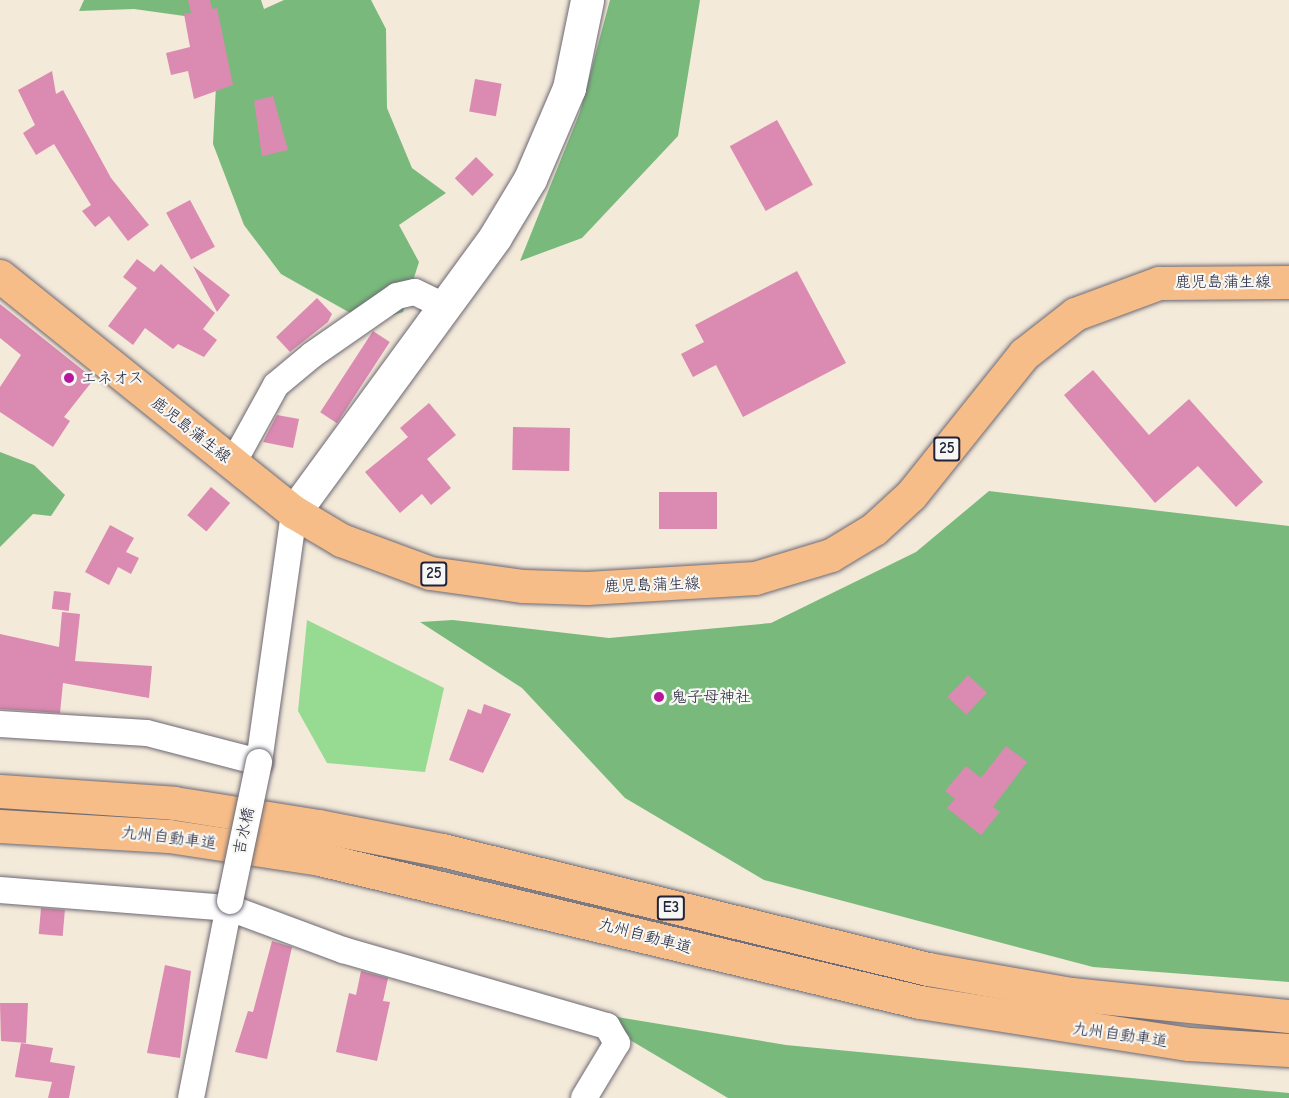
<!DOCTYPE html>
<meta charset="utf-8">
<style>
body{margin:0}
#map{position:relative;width:1289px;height:1098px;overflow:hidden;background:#f4eada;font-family:"Comic Neue","Klee One",sans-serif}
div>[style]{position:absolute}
.green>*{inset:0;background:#97da92}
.forest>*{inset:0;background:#79ba7c}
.building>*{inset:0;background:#db8ab1;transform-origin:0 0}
.roads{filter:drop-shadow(0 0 2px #6c6873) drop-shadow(0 0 2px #6c6873)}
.minor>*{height:26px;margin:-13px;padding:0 13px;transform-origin:13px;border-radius:13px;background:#fff}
.tertiary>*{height:33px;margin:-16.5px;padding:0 16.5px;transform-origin:16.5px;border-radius:16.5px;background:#fff}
.primary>*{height:33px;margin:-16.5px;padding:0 16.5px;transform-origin:16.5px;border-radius:16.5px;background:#f7bd88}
.motorway>*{height:33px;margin:-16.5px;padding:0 16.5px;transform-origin:16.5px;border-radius:16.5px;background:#f7bd88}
.bridges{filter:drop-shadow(0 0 2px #6c6873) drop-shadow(0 0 2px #6c6873)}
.minor-bridge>*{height:26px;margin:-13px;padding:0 13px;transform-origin:13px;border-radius:13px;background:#fff}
.dots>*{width:16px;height:16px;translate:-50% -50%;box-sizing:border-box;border:3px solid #f6f6f2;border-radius:50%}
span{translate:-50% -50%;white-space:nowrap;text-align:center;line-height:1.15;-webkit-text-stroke:4.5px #f6f6f2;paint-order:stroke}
.shield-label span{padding:2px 4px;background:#f6f6f2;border:2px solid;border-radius:4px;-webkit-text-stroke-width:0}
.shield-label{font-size:15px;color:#22223b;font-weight:700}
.street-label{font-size:16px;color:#22223b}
.poi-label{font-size:16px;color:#22223b}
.left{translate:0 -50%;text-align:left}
</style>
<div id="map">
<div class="green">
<i style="clip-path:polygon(307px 620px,444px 688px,425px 772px,327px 763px,298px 711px)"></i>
</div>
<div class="forest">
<i style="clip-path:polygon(84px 0,261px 0,264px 9px,284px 0,371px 0,386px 29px,387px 108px,412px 168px,446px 193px,399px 225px,419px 262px,403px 312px,368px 323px,281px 274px,244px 225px,213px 144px,217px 66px,206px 19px,134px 9px,79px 11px)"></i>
<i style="clip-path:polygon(610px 0,700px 0,678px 136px,582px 238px,520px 261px,580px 112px)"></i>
<i style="clip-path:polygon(0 452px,34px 465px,65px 495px,51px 516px,33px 514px,0 547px)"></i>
<i style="clip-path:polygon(989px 491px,1289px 526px,1289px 982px,1093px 967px,764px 880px,625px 798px,522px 688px,420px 622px,453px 620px,609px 638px,771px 623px,916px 552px)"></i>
<i style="clip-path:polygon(581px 1011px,786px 1045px,1289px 1093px,1289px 1098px,728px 1098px)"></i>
</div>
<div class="building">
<i style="clip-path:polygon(188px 0,210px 0,212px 9px,217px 8px,233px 85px,194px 99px,188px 71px,171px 75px,166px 53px,190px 47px,184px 14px,191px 13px)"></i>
<i style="clip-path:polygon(52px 71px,56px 94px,63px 90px,111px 178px,149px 225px,128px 241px,109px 216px,95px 227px,82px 211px,91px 205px,54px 144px,36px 155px,23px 133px,35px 125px,18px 90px)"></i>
<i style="left:475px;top:79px;width:27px;height:33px;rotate:10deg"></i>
<i style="clip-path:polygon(273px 96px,288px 150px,262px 156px,254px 101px)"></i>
<i style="left:777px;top:120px;width:74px;height:54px;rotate:61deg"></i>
<i style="left:476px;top:157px;width:25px;height:30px;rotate:45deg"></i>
<i style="left:190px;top:200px;width:53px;height:27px;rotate:62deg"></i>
<i style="clip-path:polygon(137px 259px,154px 272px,161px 264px,215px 313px,203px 329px,217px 340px,204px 357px,178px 344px,173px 349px,145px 328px,133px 345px,108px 326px,137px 288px,123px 277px)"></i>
<i style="clip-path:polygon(193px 266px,230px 295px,217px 312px)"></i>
<i style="clip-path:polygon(797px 271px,846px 363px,743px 417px,716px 365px,693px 377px,681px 354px,704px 342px,695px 325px)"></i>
<i style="clip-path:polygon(317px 298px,332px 314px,328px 322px,290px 352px,276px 337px)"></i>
<i style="clip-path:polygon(0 304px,94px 379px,64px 417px,70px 421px,53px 447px,0 412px,0 387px,21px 355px,0 338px)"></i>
<i style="left:373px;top:331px;width:20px;height:97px;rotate:33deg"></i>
<i style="clip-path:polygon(1093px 370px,1149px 435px,1189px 399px,1263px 482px,1236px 507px,1198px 466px,1155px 503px,1064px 395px)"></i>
<i style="clip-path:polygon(429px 403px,456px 435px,427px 459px,451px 488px,431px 505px,422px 494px,400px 513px,365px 472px,408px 437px,400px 428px)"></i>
<i style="clip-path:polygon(277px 415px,299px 419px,293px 448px,263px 442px)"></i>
<i style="left:513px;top:427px;width:57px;height:43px;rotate:1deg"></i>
<i style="left:211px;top:487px;width:25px;height:37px;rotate:40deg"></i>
<i style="left:659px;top:492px;width:58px;height:37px"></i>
<i style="clip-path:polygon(110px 525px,134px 538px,126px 552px,139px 558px,131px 574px,118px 567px,109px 585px,85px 572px)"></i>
<i style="left:54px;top:591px;width:17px;height:18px;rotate:7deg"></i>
<i style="clip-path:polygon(62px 612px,80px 614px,75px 661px,152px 666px,149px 698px,63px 683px,60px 713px,0 709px,0 634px,59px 647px)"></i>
<i style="left:968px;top:675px;width:26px;height:30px;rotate:43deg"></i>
<i style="clip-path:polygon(484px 704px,511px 714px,483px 773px,449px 760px,468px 709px,481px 714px)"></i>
<i style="clip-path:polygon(1006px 746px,1027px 762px,993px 807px,1000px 812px,981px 835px,947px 808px,955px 799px,945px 791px,966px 766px,981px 778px)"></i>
<i style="left:41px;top:908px;width:24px;height:26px;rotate:5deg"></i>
<i style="clip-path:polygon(272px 941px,292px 947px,267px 1059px,235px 1052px,248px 1011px,253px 1012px)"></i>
<i style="clip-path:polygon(165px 965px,191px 971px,180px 1058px,147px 1053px)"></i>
<i style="clip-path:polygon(361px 971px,388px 978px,383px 1001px,390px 1002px,377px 1061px,336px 1052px,349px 993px,356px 995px)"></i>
<i style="clip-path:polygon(0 1003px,28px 1003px,26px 1043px,1px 1041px)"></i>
<i style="clip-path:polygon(21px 1043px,53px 1048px,50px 1062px,75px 1066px,69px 1098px,48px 1098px,52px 1082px,15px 1077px)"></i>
</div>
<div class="roads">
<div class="minor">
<i style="left:233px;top:463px;width:89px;rotate:-61.1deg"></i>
<i style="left:276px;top:385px;width:47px;rotate:-39.8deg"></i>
<i style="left:312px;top:355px;width:103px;rotate:-34.8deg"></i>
<i style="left:397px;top:296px;width:18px;rotate:-13deg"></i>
<i style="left:415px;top:292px;width:32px;rotate:26deg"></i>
<i style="left:0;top:724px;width:147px;rotate:3.5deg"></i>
<i style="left:147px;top:733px;width:116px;rotate:14.5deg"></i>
<i style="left:259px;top:762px;width:252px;rotate:-82deg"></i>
<i style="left:0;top:890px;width:231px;rotate:4.5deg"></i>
<i style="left:230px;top:908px;width:121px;rotate:20.4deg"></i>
<i style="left:343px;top:950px;width:275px;rotate:16.1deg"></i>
<i style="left:607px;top:1026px;width:20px;rotate:60deg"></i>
<i style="left:617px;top:1043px;width:64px;rotate:121deg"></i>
<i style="left:191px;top:1098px;width:201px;rotate:-78.8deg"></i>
</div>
<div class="tertiary">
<i style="left:294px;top:512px;width:341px;rotate:-53.8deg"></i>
<i style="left:495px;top:237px;width:68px;rotate:-58.9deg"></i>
<i style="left:530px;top:179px;width:99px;rotate:-66.8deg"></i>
<i style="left:569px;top:88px;width:90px;rotate:-78.4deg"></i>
</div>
<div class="primary">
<i style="left:0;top:276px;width:377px;rotate:38.8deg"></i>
<i style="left:294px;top:512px;width:55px;rotate:30.8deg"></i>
<i style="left:341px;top:540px;width:95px;rotate:20.3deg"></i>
<i style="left:430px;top:573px;width:94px;rotate:8deg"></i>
<i style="left:523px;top:586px;width:64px;rotate:1.8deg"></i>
<i style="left:587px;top:588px;width:168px;rotate:-3.4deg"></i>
<i style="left:755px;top:578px;width:79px;rotate:-16.8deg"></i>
<i style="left:831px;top:555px;width:50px;rotate:-31.2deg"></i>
<i style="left:874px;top:529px;width:50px;rotate:-42.6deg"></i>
<i style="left:911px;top:495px;width:181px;rotate:-51.3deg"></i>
<i style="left:1024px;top:354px;width:65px;rotate:-38.1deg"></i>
<i style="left:1075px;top:314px;width:90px;rotate:-20.3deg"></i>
<i style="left:1159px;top:283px;width:130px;rotate:-0.4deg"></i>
</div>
<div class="motorway">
<i style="left:0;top:791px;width:174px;rotate:3.9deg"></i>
<i style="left:174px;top:803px;width:146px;rotate:9.1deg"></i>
<i style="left:318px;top:826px;width:126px;rotate:11deg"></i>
<i style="left:442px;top:850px;width:500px;rotate:13.76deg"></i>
<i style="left:928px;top:969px;width:145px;rotate:9.9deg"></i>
<i style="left:1071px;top:994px;width:219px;rotate:5.8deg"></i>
<i style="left:0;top:826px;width:169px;rotate:3.4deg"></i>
<i style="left:169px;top:836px;width:148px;rotate:8.6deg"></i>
<i style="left:315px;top:858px;width:622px;rotate:13.39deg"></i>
<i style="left:920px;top:1002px;width:272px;rotate:8.9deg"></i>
<i style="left:1189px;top:1044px;width:100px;rotate:3.4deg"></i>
</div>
</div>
<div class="bridges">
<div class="minor-bridge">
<i style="left:230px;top:901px;width:142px;rotate:-78.2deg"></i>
</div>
</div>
<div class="dots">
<i style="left:69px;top:378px;background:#b5179e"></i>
<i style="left:659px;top:697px;background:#b5179e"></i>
</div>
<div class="shield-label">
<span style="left:947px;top:449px">25</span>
<span style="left:434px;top:574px">25</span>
<span style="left:671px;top:908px">E3</span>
</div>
<div class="street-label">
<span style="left:1223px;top:282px">鹿児島蒲生線</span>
<span style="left:191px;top:430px;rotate:38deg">鹿児島蒲生線</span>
<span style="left:652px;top:585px;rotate:-2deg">鹿児島蒲生線</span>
<span style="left:244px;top:831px;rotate:-78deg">吉水橋</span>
<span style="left:169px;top:838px;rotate:7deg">九州自動車道</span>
<span style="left:645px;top:936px;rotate:15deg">九州自動車道</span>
<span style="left:1120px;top:1035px;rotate:8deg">九州自動車道</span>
</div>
<div class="poi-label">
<span class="left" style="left:81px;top:378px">エネオス</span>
<span class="left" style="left:671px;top:697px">鬼子母神社</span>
</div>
</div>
